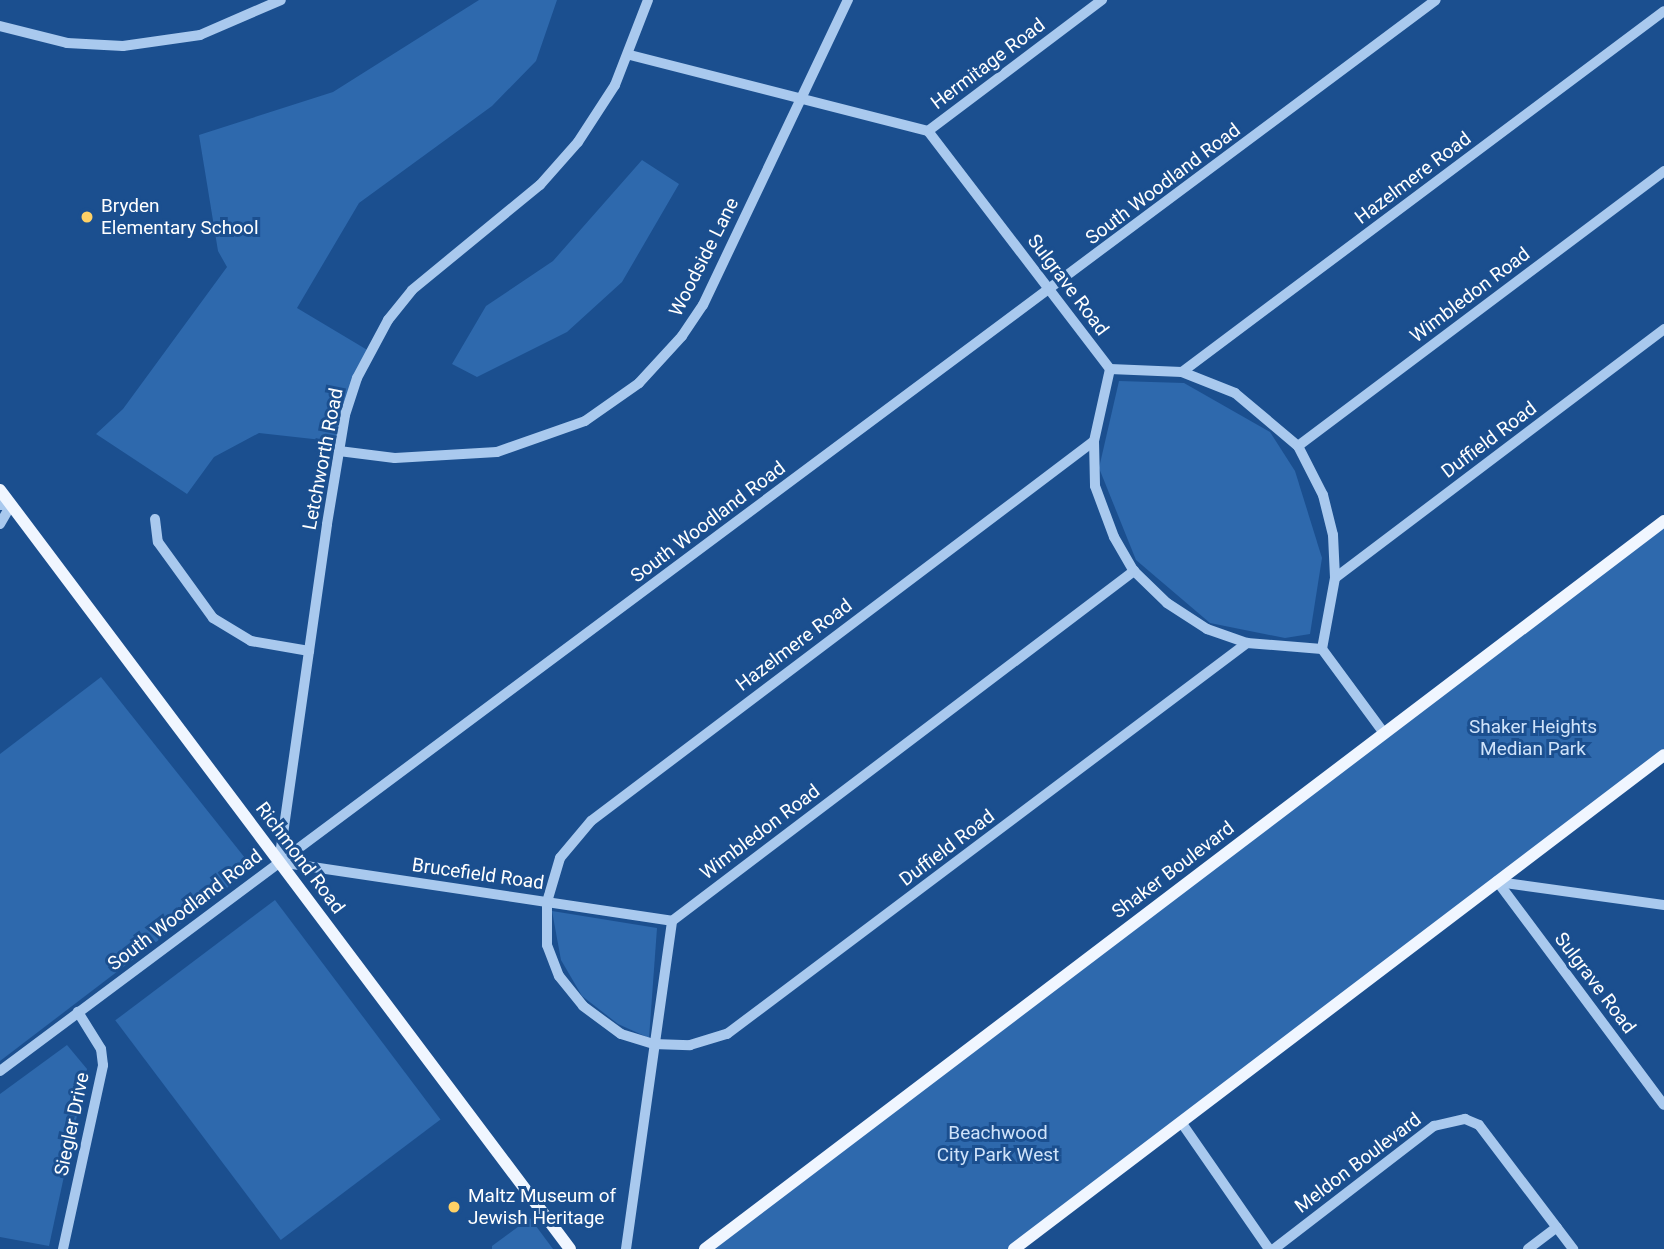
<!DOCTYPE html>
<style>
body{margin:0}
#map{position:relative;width:1664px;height:1249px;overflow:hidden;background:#1b4f8f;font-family:Roboto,sans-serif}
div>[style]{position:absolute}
.green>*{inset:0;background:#2e69ad;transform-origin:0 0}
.minor>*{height:10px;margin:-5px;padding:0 5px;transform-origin:5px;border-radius:5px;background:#a9c9ee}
.major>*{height:12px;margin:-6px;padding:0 6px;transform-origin:6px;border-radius:6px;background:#f0f6ff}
.dots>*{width:19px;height:19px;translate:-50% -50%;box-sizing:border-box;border:4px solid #1b4f8f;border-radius:50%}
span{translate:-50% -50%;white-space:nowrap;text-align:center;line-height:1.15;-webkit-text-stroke:6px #1b4f8f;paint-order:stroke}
.street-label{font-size:19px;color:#fff}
.poi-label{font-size:19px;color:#fff}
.left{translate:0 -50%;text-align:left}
.park-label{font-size:19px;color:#cfe3fa}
</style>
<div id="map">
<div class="green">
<i style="clip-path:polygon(479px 0,557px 0,536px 61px,492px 106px,359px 203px,297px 308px,369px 351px,340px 442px,259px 433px,214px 457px,187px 494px,96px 434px,123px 409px,227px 267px,218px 251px,199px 135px,333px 92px)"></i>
<i style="clip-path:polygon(642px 160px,679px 184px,622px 282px,567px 332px,477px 377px,452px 364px,486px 306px,553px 261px)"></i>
<i style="clip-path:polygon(1119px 381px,1184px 383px,1270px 432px,1295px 471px,1322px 558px,1310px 634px,1285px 638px,1210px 623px,1136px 560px,1099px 468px)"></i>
<i style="clip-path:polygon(1664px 521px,1664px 755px,1014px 1249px,705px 1249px)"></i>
<i style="clip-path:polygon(101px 677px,253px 868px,0 1061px,0 754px)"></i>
<i style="left:275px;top:900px;width:275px;height:200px;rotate:53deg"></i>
<i style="clip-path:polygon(552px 911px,657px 928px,649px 1038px,618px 1024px,582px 996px,561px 960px)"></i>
<i style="clip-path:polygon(67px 1045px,87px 1069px,49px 1246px,0 1237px,0 1094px)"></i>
<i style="clip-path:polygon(530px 1218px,553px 1249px,492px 1249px,492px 1246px)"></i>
</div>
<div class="minor">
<i style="left:0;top:26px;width:69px;rotate:14.2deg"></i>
<i style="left:67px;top:43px;width:56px;rotate:3.1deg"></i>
<i style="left:123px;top:46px;width:78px;rotate:-8.1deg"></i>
<i style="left:200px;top:35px;width:88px;rotate:-23.4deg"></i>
<i style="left:630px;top:55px;width:308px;rotate:14.3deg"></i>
<i style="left:928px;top:131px;width:300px;rotate:52.6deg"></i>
<i style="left:928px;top:131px;width:218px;rotate:-37deg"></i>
<i style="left:1110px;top:369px;width:74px;rotate:102.5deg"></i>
<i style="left:1094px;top:441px;width:45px;rotate:88.7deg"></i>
<i style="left:1095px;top:486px;width:54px;rotate:69.6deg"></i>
<i style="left:1114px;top:537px;width:39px;rotate:60deg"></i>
<i style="left:1134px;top:571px;width:46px;rotate:44.1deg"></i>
<i style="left:1167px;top:603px;width:48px;rotate:33deg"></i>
<i style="left:1207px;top:629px;width:42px;rotate:19.3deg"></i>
<i style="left:1247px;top:643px;width:75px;rotate:4.6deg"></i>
<i style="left:1322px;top:649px;width:104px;rotate:53.6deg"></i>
<i style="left:1110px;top:369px;width:72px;rotate:2.4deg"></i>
<i style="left:1182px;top:372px;width:57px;rotate:21.6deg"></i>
<i style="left:1235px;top:393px;width:82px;rotate:40.1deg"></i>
<i style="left:1298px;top:446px;width:55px;rotate:63deg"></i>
<i style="left:1323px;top:495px;width:41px;rotate:76deg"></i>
<i style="left:1333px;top:535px;width:43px;rotate:87.3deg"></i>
<i style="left:1335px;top:578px;width:72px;rotate:100.4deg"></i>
<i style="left:1182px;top:372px;width:602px;rotate:-36.83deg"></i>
<i style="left:1094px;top:441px;width:630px;rotate:142.93deg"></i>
<i style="left:591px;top:821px;width:48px;rotate:130deg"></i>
<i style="left:560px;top:858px;width:46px;rotate:106.5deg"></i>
<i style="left:547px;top:902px;width:43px;rotate:90deg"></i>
<i style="left:547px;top:945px;width:33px;rotate:69deg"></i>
<i style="left:559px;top:976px;width:38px;rotate:51deg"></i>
<i style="left:583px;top:1006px;width:47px;rotate:36.4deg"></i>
<i style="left:621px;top:1034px;width:34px;rotate:17deg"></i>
<i style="left:653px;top:1044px;width:37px;rotate:2deg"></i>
<i style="left:690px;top:1045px;width:39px;rotate:-17deg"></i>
<i style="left:727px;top:1034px;width:651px;rotate:-36.94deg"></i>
<i style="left:1298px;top:446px;width:458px;rotate:-36.9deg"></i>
<i style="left:339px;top:451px;width:56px;rotate:7.1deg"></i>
<i style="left:395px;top:458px;width:102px;rotate:-3.4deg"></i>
<i style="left:497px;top:452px;width:93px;rotate:-19.4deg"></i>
<i style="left:585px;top:421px;width:66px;rotate:-35.1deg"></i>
<i style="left:639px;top:383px;width:64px;rotate:-47.5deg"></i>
<i style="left:682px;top:336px;width:37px;rotate:-56deg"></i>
<i style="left:703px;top:305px;width:338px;rotate:-64.6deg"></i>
<i style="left:0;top:505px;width:11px"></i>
<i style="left:11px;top:505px;width:22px;rotate:120deg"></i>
<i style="left:155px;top:519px;width:23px;rotate:83deg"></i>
<i style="left:158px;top:542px;width:94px;rotate:54.1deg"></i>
<i style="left:213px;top:618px;width:44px;rotate:31.2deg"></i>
<i style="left:251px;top:641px;width:59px;rotate:9.8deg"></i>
<i style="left:1335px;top:578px;width:413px;rotate:-37.1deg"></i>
<i style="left:279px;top:862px;width:341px;rotate:-81.9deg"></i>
<i style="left:327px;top:524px;width:110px;rotate:-80.6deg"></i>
<i style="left:345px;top:415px;width:39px;rotate:-72deg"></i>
<i style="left:357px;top:378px;width:66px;rotate:-61.9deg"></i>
<i style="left:388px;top:320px;width:38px;rotate:-51deg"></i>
<i style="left:412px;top:290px;width:166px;rotate:-39.4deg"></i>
<i style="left:540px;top:185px;width:57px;rotate:-48.5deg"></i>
<i style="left:578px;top:142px;width:68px;rotate:-57deg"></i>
<i style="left:615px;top:85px;width:91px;rotate:-68.8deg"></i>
<i style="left:279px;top:862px;width:397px;rotate:8.5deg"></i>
<i style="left:1497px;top:881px;width:279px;rotate:53.3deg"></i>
<i style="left:1498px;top:882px;width:168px;rotate:7.9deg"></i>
<i style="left:0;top:1071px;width:1791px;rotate:-36.72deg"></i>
<i style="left:1181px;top:1122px;width:155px;rotate:55.3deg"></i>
<i style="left:63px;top:1249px;width:188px;rotate:-77.7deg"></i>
<i style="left:103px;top:1065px;width:16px;rotate:-97deg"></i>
<i style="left:101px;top:1049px;width:44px;rotate:-121.9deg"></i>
<i style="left:626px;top:1249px;width:331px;rotate:-82deg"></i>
<i style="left:672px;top:921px;width:580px;rotate:-37.15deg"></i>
<i style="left:1274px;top:1249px;width:202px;rotate:-37.6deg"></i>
<i style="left:1434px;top:1126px;width:32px;rotate:-13deg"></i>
<i style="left:1465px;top:1119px;width:15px;rotate:23deg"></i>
<i style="left:1479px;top:1125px;width:156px;rotate:52.8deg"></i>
<i style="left:1528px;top:1249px;width:36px;rotate:-37deg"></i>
</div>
<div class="major">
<i style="left:0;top:490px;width:949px;rotate:53.09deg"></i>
<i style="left:705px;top:1249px;width:1204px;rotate:-37.2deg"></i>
<i style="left:1014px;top:1249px;width:816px;rotate:-37.23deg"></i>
</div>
<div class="dots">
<i style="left:87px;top:217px;background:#ffd166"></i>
<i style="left:454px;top:1207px;background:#ffd166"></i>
</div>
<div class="street-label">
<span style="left:988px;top:64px;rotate:-37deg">Hermitage Road</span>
<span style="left:1413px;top:178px;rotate:-37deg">Hazelmere Road</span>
<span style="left:1163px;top:184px;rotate:-37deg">South Woodland Road</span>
<span style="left:704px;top:257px;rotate:-63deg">Woodside Lane</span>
<span style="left:1068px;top:285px;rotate:53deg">Sulgrave Road</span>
<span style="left:1470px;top:295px;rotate:-37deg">Wimbledon Road</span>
<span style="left:1489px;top:440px;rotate:-37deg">Duffield Road</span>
<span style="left:323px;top:459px;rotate:-79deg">Letchworth Road</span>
<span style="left:708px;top:522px;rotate:-37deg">South Woodland Road</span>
<span style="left:794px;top:645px;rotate:-37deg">Hazelmere Road</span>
<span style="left:760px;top:832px;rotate:-37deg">Wimbledon Road</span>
<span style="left:947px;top:848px;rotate:-37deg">Duffield Road</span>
<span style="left:300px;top:858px;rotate:53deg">Richmond Road</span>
<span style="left:1173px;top:870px;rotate:-37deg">Shaker Boulevard</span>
<span style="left:478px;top:874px;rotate:8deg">Brucefield Road</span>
<span style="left:185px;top:910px;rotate:-37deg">South Woodland Road</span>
<span style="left:1595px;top:983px;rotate:53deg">Sulgrave Road</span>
<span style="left:72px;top:1124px;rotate:-78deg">Siegler Drive</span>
<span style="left:1358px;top:1163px;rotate:-37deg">Meldon Boulevard</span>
</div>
<div class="poi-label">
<span class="left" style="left:101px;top:217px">Bryden<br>Elementary School</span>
<span class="left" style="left:468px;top:1207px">Maltz Museum of<br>Jewish Heritage</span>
</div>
<div class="park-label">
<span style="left:1533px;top:738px">Shaker Heights<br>Median Park</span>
<span style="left:998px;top:1144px">Beachwood<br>City Park West</span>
</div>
</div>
